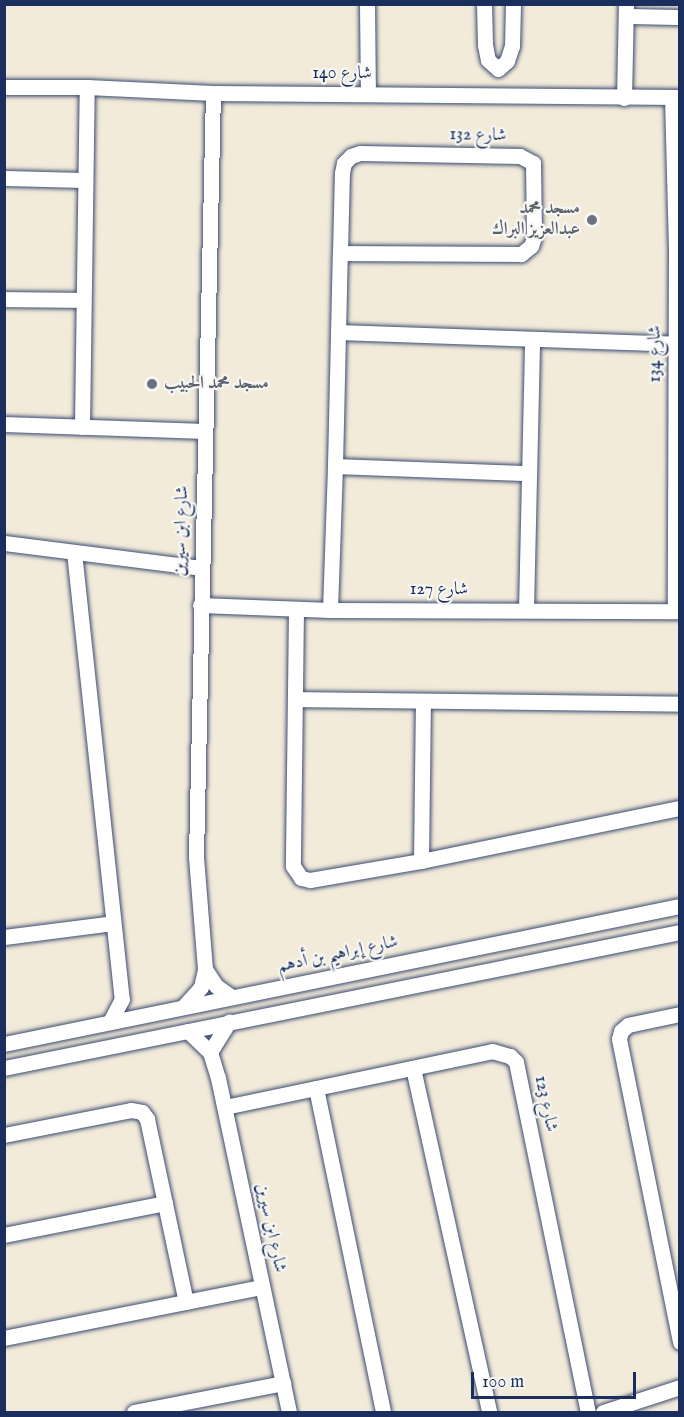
<!DOCTYPE html>
<meta charset="utf-8">
<style>
body{margin:0}
#map{position:relative;width:684px;height:1417px;overflow:hidden;background:#f3ebda;font-family:"IM FELL English",Amiri,serif}
div>[style]{position:absolute}
.roads{filter:drop-shadow(0 0 2px #3b4b71) drop-shadow(0 0 2px #3b4b71)}
.minor>*{height:15px;margin:-7.5px;padding:0 7.5px;transform-origin:7.5px;border-radius:7.5px;background:#fff}
.dots>*{width:16px;height:16px;translate:-50% -50%;box-sizing:border-box;border:3px solid #f6f6f2;border-radius:50%}
span{translate:-50% -50%;white-space:nowrap;text-align:center;line-height:1.15;-webkit-text-stroke:4.5px #f6f6f2;paint-order:stroke}
.street-label{font-size:18px;color:#1b2f5e}
.worship-label{font-size:18px;color:#5b616d;font-weight:700}
.right{translate:-100% -50%;text-align:right}
.left{translate:0 -50%;text-align:left}
.frame{position:absolute;inset:0;border:6px solid #1b2f5e;pointer-events:none}
.scale{position:absolute;left:471px;top:1372px;width:165px;height:27px;box-sizing:border-box;border:3px solid #1b2f5e;border-top:0;padding-left:8px;font-size:18px;line-height:21px;white-space:nowrap;color:#1b2f5e;-webkit-text-stroke:4px #f6f6f2;paint-order:stroke}
</style>
<div id="map">
<div class="roads">
<div class="minor">
<i style="left:367px;top:4px;width:89px;rotate:89.4deg"></i>
<i style="left:484px;top:4px;width:41px;rotate:88.6deg"></i>
<i style="left:485px;top:45px;width:15px;rotate:79deg"></i>
<i style="left:488px;top:60px;width:13px;rotate:42deg"></i>
<i style="left:498px;top:69px;width:12px;rotate:-42deg"></i>
<i style="left:507px;top:61px;width:16px;rotate:-72deg"></i>
<i style="left:512px;top:46px;width:42px;rotate:-88.6deg"></i>
<i style="left:626px;top:16px;width:54px;rotate:1.1deg"></i>
<i style="left:4px;top:87px;width:83px"></i>
<i style="left:87px;top:87px;width:126px;rotate:2.7deg"></i>
<i style="left:213px;top:93px;width:467px;rotate:0.5deg"></i>
<i style="left:672px;top:97px;width:152px;rotate:88.5deg"></i>
<i style="left:676px;top:249px;width:362px;rotate:90.2deg"></i>
<i style="left:624px;top:98px;width:94px;rotate:-88.8deg"></i>
<i style="left:4px;top:178px;width:81px;rotate:1.4deg"></i>
<i style="left:4px;top:299px;width:79px;rotate:0.7deg"></i>
<i style="left:338px;top:332px;width:338px;rotate:2deg"></i>
<i style="left:4px;top:424px;width:201px;rotate:2deg"></i>
<i style="left:82px;top:427px;width:340px;rotate:-89.2deg"></i>
<i style="left:335px;top:466px;width:194px;rotate:2.1deg"></i>
<i style="left:4px;top:543px;width:199px;rotate:7.2deg"></i>
<i style="left:74px;top:552px;width:450px;rotate:83.9deg"></i>
<i style="left:122px;top:999px;width:26px;rotate:118deg"></i>
<i style="left:200px;top:605px;width:130px;rotate:2.2deg"></i>
<i style="left:330px;top:610px;width:350px;rotate:0.2deg"></i>
<i style="left:296px;top:609px;width:257px;rotate:90.7deg"></i>
<i style="left:293px;top:866px;width:14px;rotate:56deg"></i>
<i style="left:301px;top:878px;width:9px;rotate:13deg"></i>
<i style="left:310px;top:880px;width:113px;rotate:-9.7deg"></i>
<i style="left:421px;top:861px;width:264px;rotate:-11.6deg"></i>
<i style="left:330px;top:610px;width:144px;rotate:-88deg"></i>
<i style="left:335px;top:466px;width:213px;rotate:-88.7deg"></i>
<i style="left:340px;top:253px;width:80px;rotate:-88.6deg"></i>
<i style="left:342px;top:173px;width:10px;rotate:-79deg"></i>
<i style="left:344px;top:163px;width:10px;rotate:-45deg"></i>
<i style="left:351px;top:156px;width:9px;rotate:-18deg"></i>
<i style="left:360px;top:153px;width:160px;rotate:1.1deg"></i>
<i style="left:520px;top:156px;width:15px;rotate:28deg"></i>
<i style="left:533px;top:163px;width:74px;rotate:89.2deg"></i>
<i style="left:534px;top:237px;width:9px;rotate:108deg"></i>
<i style="left:531px;top:246px;width:13px;rotate:141deg"></i>
<i style="left:521px;top:254px;width:181px;rotate:-179.7deg"></i>
<i style="left:526px;top:610px;width:271px;rotate:-88.7deg"></i>
<i style="left:295px;top:699px;width:385px;rotate:0.7deg"></i>
<i style="left:421px;top:861px;width:160px;rotate:-89.3deg"></i>
<i style="left:4px;top:937px;width:110px;rotate:-7.3deg"></i>
<i style="left:205px;top:969px;width:20px;rotate:57deg"></i>
<i style="left:216px;top:986px;width:19px;rotate:35deg"></i>
<i style="left:184px;top:1006px;width:25px;rotate:-48deg"></i>
<i style="left:201px;top:987px;width:18px;rotate:-77deg"></i>
<i style="left:205px;top:969px;width:112px;rotate:-94.6deg"></i>
<i style="left:196px;top:857px;width:764px;rotate:-88.73deg"></i>
<i style="left:680px;top:1014px;width:53px;rotate:168.1deg"></i>
<i style="left:628px;top:1025px;width:9px;rotate:139deg"></i>
<i style="left:621px;top:1031px;width:8px;rotate:104deg"></i>
<i style="left:619px;top:1039px;width:309px;rotate:78.6deg"></i>
<i style="left:188px;top:1031px;width:30px;rotate:44deg"></i>
<i style="left:210px;top:1052px;width:27px;rotate:73deg"></i>
<i style="left:218px;top:1078px;width:341px;rotate:78deg"></i>
<i style="left:4px;top:1044px;width:690px;rotate:-11.54deg"></i>
<i style="left:210px;top:1052px;width:36px;rotate:-58deg"></i>
<i style="left:4px;top:1068px;width:690px;rotate:-11.38deg"></i>
<i style="left:413px;top:1068px;width:352px;rotate:77.5deg"></i>
<i style="left:316px;top:1088px;width:331px;rotate:78.3deg"></i>
<i style="left:225px;top:1107px;width:273px;rotate:-11.8deg"></i>
<i style="left:492px;top:1051px;width:19px;rotate:16deg"></i>
<i style="left:510px;top:1056px;width:8px;rotate:45deg"></i>
<i style="left:516px;top:1062px;width:357px;rotate:78.4deg"></i>
<i style="left:4px;top:1135px;width:129px;rotate:-11.1deg"></i>
<i style="left:131px;top:1110px;width:11px;rotate:10deg"></i>
<i style="left:142px;top:1112px;width:9px;rotate:54deg"></i>
<i style="left:147px;top:1119px;width:187px;rotate:78deg"></i>
<i style="left:4px;top:1235px;width:164px;rotate:-11.2deg"></i>
<i style="left:4px;top:1338px;width:263px;rotate:-11.2deg"></i>
<i style="left:134px;top:1412px;width:152px;rotate:-11deg"></i>
<i style="left:603px;top:1412px;width:81px;rotate:-18deg"></i>
</div>
</div>
<div class="dots">
<i style="left:592px;top:220px;background:#6b7280"></i>
<i style="left:152px;top:384px;background:#6b7280"></i>
</div>
<div class="street-label">
<span style="left:342px;top:74px">شارع 140</span>
<span style="left:478px;top:136px;rotate:1deg">شارع 132</span>
<span style="left:656px;top:354px;rotate:-90deg">شارع 134</span>
<span style="left:182px;top:531px;rotate:-88deg">شارع ابن سيرين</span>
<span style="left:439px;top:590px">شارع 127</span>
<span style="left:338px;top:955px;rotate:-12deg">شارع إبراهيم بن أدهم</span>
<span style="left:545px;top:1104px;rotate:78deg">شارع 123</span>
<span style="left:270px;top:1228px;rotate:78deg">شارع ابن سيرين</span>
</div>
<div class="worship-label">
<span class="right" style="left:580px;top:220px">مسجد محمد<br>عبدالعزيز البراك</span>
<span class="left" style="left:164px;top:384px">مسجد محمد الحبيب</span>
</div>
<div class="frame"></div>
<div class="scale">100 m</div>
</div>
